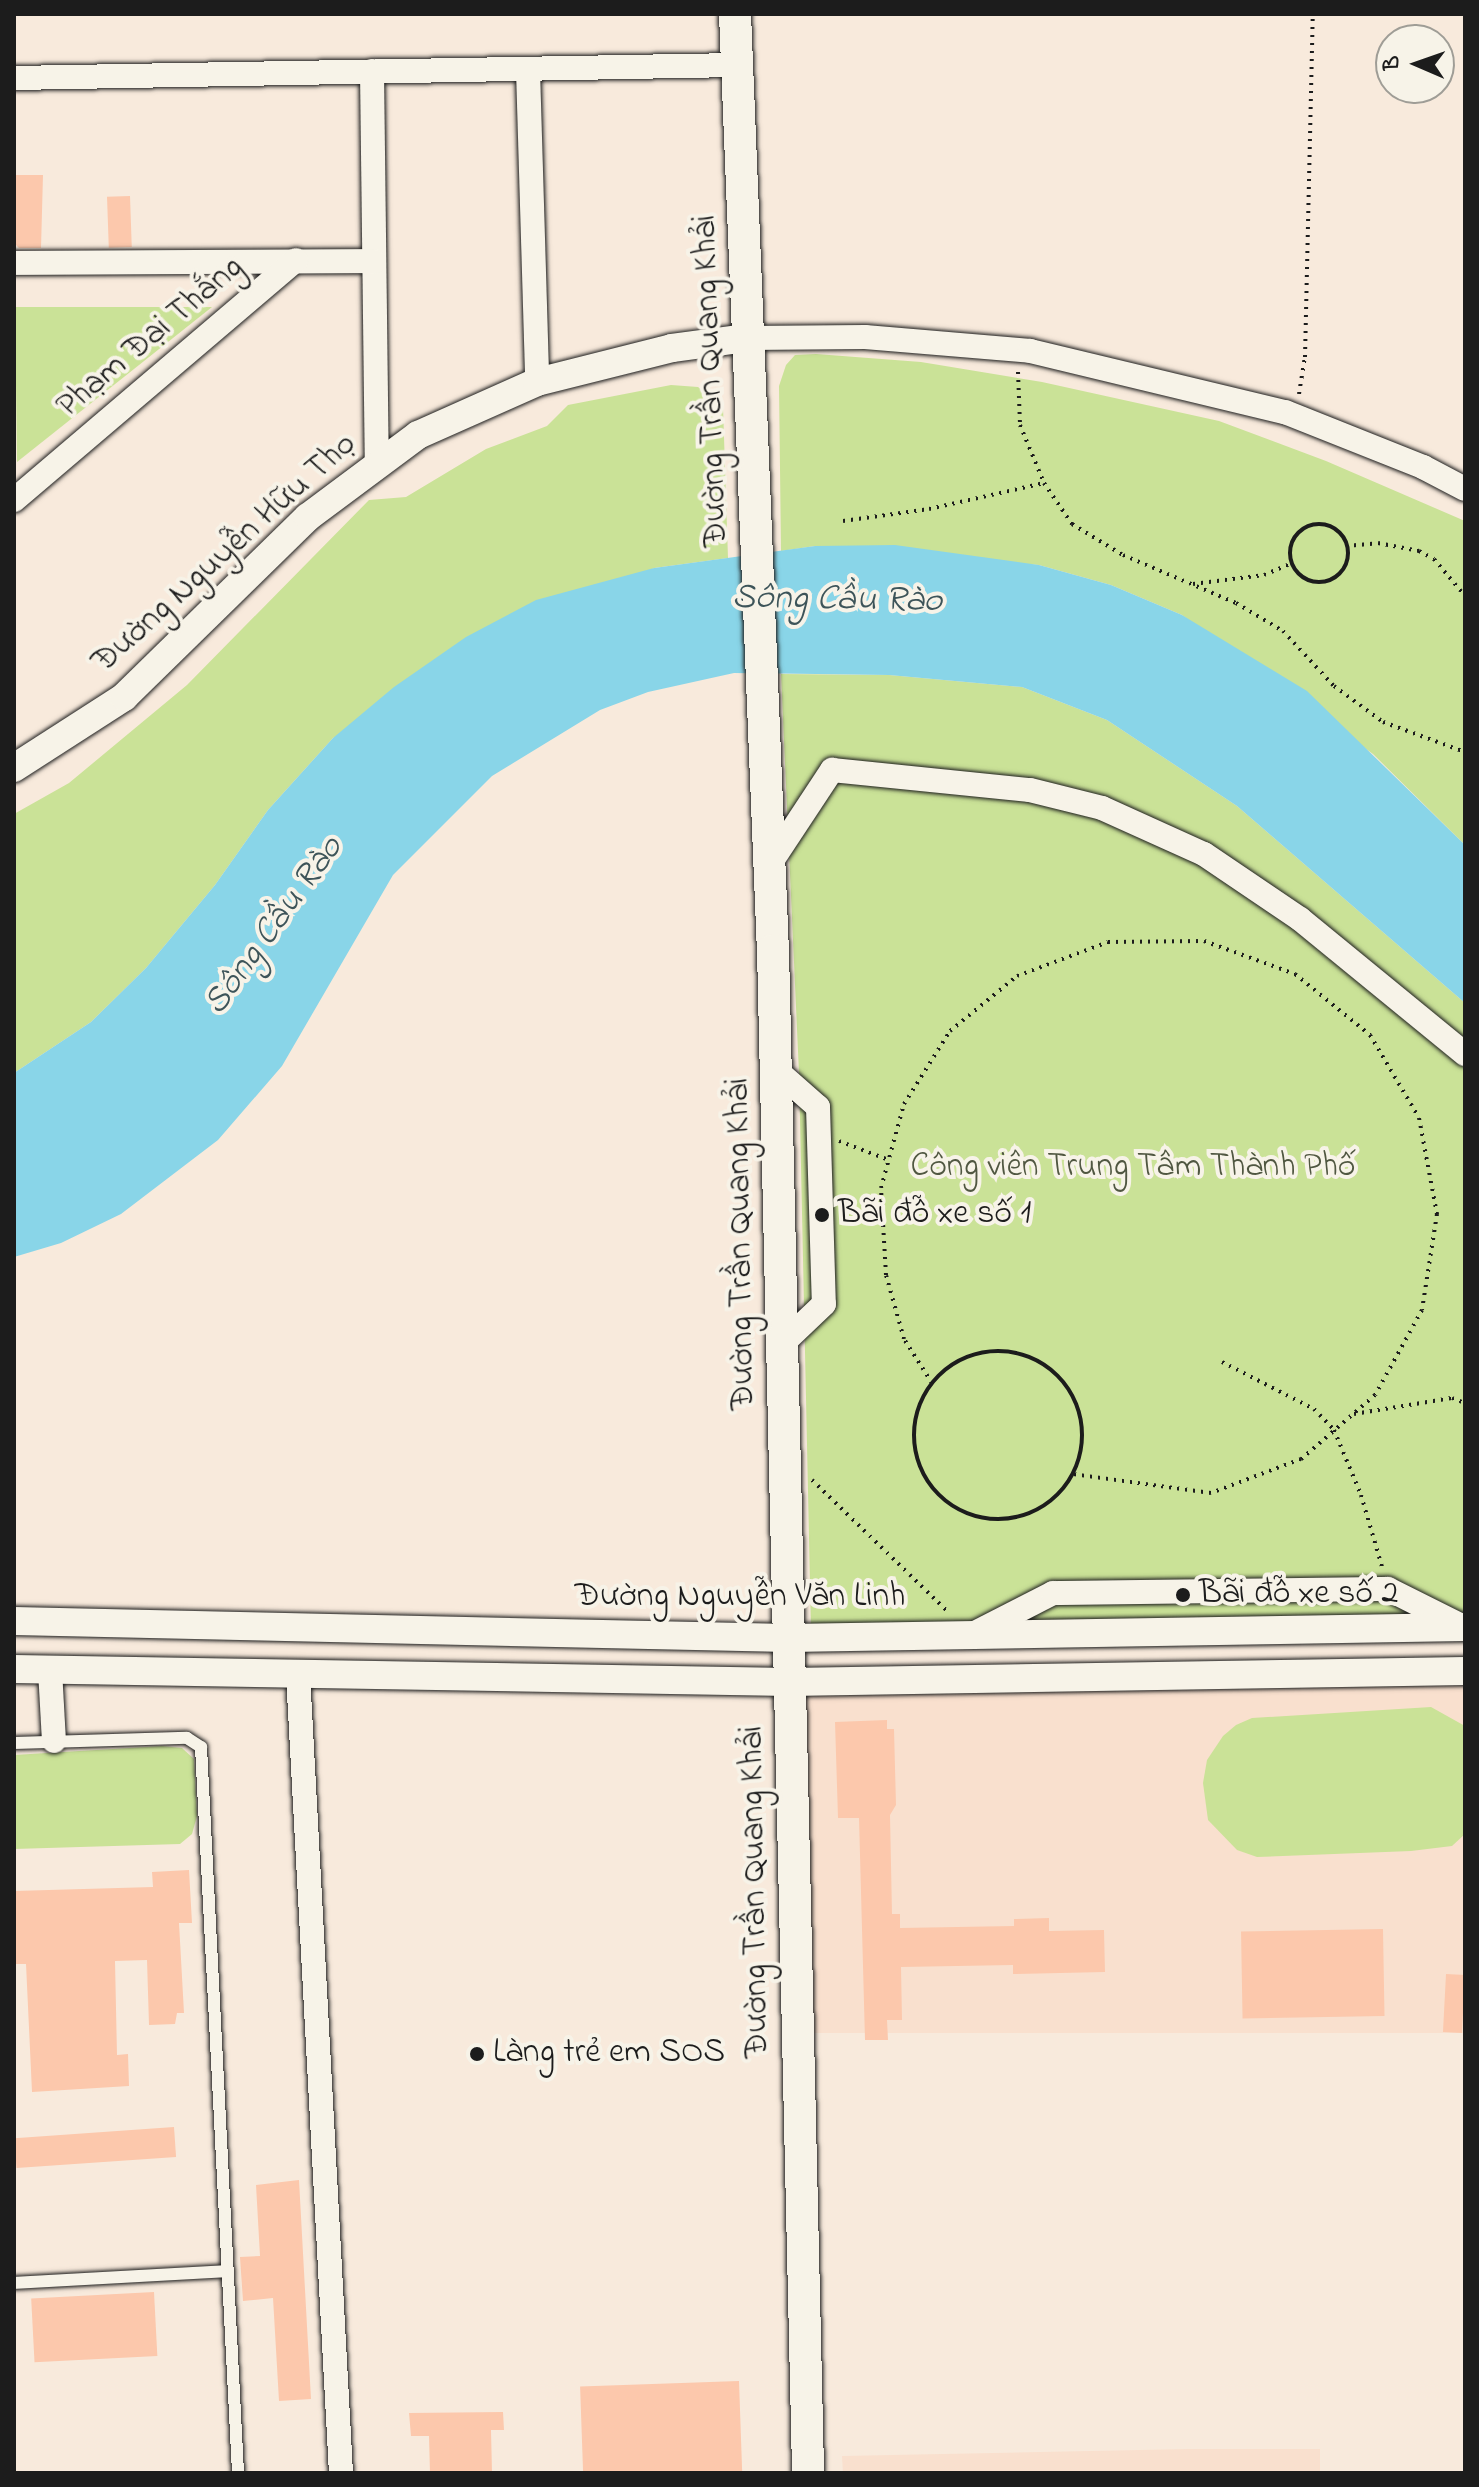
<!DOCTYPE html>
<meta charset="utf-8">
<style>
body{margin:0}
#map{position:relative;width:1479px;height:2487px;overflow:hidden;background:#f8eadc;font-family:"Indie Flower",sans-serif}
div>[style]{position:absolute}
.built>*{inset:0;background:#f9e0ce;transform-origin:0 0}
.green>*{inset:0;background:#cae297}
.water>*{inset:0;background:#89d5e8}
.building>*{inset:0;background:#fcc8ac;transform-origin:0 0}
.path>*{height:4px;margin-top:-2px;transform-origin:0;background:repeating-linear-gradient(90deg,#1c1c1c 0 2px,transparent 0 8px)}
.path>.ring{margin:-2px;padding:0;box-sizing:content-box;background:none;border:4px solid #1c1c1c;border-radius:50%}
.roads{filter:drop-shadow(0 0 2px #1c1c1c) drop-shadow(0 0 2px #1c1c1c)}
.service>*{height:12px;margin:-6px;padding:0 6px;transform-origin:6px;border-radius:6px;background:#f7f3e8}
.minor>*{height:24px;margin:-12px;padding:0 12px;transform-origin:12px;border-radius:12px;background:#f7f3e8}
.tertiary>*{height:28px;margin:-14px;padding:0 14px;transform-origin:14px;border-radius:14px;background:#f7f3e8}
.secondary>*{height:32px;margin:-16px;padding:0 16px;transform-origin:16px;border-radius:16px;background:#f7f3e8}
.dots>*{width:22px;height:22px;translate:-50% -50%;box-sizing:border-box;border:4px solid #f7f3e8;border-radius:50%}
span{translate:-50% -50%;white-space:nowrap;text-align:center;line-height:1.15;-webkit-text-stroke:8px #f7f3e8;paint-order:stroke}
.street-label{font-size:34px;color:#1c1c1c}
.park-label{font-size:34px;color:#505741}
.poi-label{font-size:34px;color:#1c1c1c}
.left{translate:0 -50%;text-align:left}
.water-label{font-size:36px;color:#3d5459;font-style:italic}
.frame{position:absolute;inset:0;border:16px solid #1c1c1c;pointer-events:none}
.north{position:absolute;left:1375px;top:24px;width:80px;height:80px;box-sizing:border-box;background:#f7f3e8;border:2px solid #9f9d96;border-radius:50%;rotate:272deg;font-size:22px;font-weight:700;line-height:32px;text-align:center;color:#1c1c1c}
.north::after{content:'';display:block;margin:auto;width:28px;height:36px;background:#1c1c1c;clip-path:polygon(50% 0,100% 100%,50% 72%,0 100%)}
</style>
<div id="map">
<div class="built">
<i style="left:1465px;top:1683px;width:350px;height:666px;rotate:90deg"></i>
<i style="clip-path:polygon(1189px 2449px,1320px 2449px,1320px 2473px,843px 2473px,842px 2456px)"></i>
</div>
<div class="green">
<i style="clip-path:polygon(15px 307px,212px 307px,17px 462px)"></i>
<i style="clip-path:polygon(816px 354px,921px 362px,1042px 382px,1219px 421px,1326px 461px,1465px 521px,1465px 845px,1373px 754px,1182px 615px,1111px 585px,1039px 565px,815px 546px,781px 551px,779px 386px,786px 365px,795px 355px)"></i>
<i style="clip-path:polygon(671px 385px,698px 387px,723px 407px,728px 558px,654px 568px,333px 738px,268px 810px,215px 885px,146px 968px,91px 1022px,14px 1073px,14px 814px,69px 783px,187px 685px,369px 500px,406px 497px,486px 449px,547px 426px,568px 405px)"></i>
<i style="clip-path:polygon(781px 674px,889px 675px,1022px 687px,1107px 720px,1237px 806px,1465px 1003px,1465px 1624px,811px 1630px,799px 1073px)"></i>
<i style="clip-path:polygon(1431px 1707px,1465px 1726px,1465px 1834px,1452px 1846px,1411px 1851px,1257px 1857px,1237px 1850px,1208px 1820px,1203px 1783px,1207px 1760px,1223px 1736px,1236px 1725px,1252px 1718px)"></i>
<i style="clip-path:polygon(162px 1746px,182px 1748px,194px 1759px,197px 1816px,192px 1834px,180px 1844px,14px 1849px,14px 1755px)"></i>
</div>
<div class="water">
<i style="clip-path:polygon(895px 545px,1039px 565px,1111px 585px,1182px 615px,1307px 691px,1465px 845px,1465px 1003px,1237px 806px,1107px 720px,1022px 687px,889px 675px,734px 673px,648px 692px,600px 710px,492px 776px,393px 875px,282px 1066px,218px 1140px,121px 1214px,61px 1243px,14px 1257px,14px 1073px,91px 1022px,146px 968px,215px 885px,268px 810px,333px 738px,394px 687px,466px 637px,536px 600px,654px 568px,815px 546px)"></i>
</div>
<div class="building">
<i style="clip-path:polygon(14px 175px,43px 175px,41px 248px,19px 248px,14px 243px)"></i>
<i style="left:130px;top:196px;width:51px;height:23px;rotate:88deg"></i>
<i style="clip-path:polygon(887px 1720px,887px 1729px,894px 1729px,896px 1805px,890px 1815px,892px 1914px,900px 1914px,900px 1928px,1014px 1926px,1014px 1919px,1049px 1918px,1049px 1931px,1104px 1930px,1105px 1972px,1013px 1974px,1013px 1965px,901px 1967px,902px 2020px,887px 2020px,888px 2040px,865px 2040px,859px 1818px,838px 1818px,835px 1722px)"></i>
<i style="clip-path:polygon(189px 1870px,192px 1923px,179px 1923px,184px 2013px,177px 2013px,175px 2024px,149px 2025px,147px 1960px,115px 1961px,117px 2055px,128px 2054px,129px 2086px,32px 2092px,26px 1964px,14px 1964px,14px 1891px,153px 1887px,152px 1872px)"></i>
<i style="left:1383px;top:1929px;width:87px;height:142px;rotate:89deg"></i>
<i style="left:1446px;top:1974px;width:19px;height:58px;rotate:3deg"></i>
<i style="left:174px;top:2127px;width:30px;height:160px;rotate:86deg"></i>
<i style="clip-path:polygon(299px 2180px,311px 2399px,279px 2401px,273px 2298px,243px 2301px,240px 2257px,260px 2256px,256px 2185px)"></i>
<i style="left:154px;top:2292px;width:64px;height:123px;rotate:87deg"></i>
<i style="left:739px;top:2381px;width:92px;height:159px;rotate:88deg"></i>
<i style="clip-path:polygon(503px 2412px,504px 2430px,491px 2430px,492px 2473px,430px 2473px,429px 2436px,411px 2436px,409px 2413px)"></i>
</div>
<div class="path">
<i style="left:1018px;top:372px;width:53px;rotate:87.8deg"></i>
<i style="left:1020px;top:425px;width:63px;rotate:67.5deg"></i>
<i style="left:1044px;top:483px;width:50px;rotate:55.7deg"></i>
<i style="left:1072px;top:524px;width:60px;rotate:31.3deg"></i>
<i style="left:1123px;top:555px;width:123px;rotate:23deg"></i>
<i style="left:1236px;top:603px;width:55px;rotate:30.8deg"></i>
<i style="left:1283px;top:631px;width:75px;rotate:47.2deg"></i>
<i style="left:1334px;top:686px;width:61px;rotate:36.3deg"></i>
<i style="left:1383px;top:722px;width:87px;rotate:20.1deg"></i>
<i style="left:1299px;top:394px;width:37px;rotate:-81deg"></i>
<i style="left:1305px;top:357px;width:343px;rotate:-88.7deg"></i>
<i style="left:843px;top:521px;width:87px;rotate:-7.9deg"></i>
<i style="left:929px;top:509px;width:118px;rotate:-12.7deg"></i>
<i class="ring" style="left:1290px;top:524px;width:54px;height:54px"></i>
<i style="left:1346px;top:546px;width:32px;rotate:-5deg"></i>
<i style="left:1378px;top:543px;width:42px;rotate:11deg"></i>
<i style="left:1419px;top:551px;width:17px;rotate:28deg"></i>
<i style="left:1434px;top:559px;width:48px;rotate:50deg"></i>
<i style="left:1193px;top:584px;width:72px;rotate:-7.2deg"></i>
<i style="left:1264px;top:575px;width:30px;rotate:-23deg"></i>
<i style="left:839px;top:1141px;width:53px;rotate:20.8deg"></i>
<i class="ring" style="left:914px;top:1351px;width:164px;height:164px"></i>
<i style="left:1222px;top:1362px;width:103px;rotate:27.1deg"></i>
<i style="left:1314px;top:1409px;width:29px;rotate:46deg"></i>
<i style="left:1334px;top:1430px;width:70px;rotate:67.4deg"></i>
<i style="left:1361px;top:1495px;width:75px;rotate:73.7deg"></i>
<i style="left:932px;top:1383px;width:52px;rotate:-122.5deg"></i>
<i style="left:904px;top:1339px;width:66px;rotate:-105.7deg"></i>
<i style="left:886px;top:1275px;width:87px;rotate:-93.3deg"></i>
<i style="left:881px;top:1188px;width:87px;rotate:-74.7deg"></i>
<i style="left:904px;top:1104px;width:86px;rotate:-57.8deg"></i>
<i style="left:950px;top:1031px;width:87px;rotate:-39.4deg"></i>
<i style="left:1017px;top:976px;width:97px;rotate:-20.5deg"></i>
<i style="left:1108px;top:942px;width:96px;rotate:-0.6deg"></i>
<i style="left:1204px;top:941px;width:97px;rotate:19.9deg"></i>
<i style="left:1295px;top:974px;width:97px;rotate:39.1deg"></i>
<i style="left:1370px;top:1035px;width:96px;rotate:59.4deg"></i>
<i style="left:1419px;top:1118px;width:98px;rotate:79.4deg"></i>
<i style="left:1437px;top:1214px;width:97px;rotate:98.9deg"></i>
<i style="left:1422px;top:1310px;width:97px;rotate:118.9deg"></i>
<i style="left:1375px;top:1395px;width:98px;rotate:139.1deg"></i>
<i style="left:1301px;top:1459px;width:96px;rotate:159.3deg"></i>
<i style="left:1211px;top:1493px;width:139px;rotate:-172.2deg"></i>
<i style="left:1354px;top:1414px;width:99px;rotate:-9.3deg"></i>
<i style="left:1452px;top:1398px;width:14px;rotate:21deg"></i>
<i style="left:812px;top:1480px;width:188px;rotate:44.1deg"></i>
</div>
<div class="roads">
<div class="service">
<i style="left:14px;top:1743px;width:173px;rotate:-1.7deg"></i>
<i style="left:187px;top:1738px;width:17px;rotate:33deg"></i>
<i style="left:201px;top:1747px;width:727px;rotate:87.08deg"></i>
<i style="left:14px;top:2283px;width:214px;rotate:-3.2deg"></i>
</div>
<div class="minor">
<i style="left:528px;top:70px;width:312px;rotate:88.3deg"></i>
<i style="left:372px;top:71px;width:392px;rotate:89.3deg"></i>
<i style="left:14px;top:78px;width:724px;rotate:-1.03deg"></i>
<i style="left:14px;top:263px;width:360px;rotate:-0.3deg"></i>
<i style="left:747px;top:338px;width:118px;rotate:-0.5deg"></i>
<i style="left:865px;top:337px;width:166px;rotate:4.8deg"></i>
<i style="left:1030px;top:351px;width:262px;rotate:13.5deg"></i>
<i style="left:1285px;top:412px;width:149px;rotate:21.7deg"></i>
<i style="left:1423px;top:467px;width:47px;rotate:27.6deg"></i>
<i style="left:14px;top:500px;width:370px;rotate:-40.4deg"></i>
<i style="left:770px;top:864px;width:113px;rotate:-56.6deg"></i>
<i style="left:832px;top:770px;width:199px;rotate:5.8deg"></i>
<i style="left:1030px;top:790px;width:74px;rotate:14deg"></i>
<i style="left:1102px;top:808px;width:112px;rotate:24.3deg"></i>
<i style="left:1204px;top:854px;width:116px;rotate:34.1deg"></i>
<i style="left:1300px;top:919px;width:213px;rotate:39.3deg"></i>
<i style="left:776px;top:1070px;width:56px;rotate:41.4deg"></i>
<i style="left:818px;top:1107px;width:197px;rotate:88.3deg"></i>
<i style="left:824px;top:1304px;width:58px;rotate:136.4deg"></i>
<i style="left:971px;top:1635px;width:92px;rotate:-27.1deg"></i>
<i style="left:1053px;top:1593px;width:335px;rotate:-0.7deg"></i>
<i style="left:1388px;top:1589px;width:85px;rotate:26.6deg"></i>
<i style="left:50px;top:1670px;width:71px;rotate:86.8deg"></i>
<i style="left:298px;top:1674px;width:800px;rotate:86.92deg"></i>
</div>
<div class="tertiary">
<i style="left:14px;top:768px;width:131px;rotate:-32.8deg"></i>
<i style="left:124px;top:697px;width:257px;rotate:-44.4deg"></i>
<i style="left:308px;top:517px;width:137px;rotate:-36.7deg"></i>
<i style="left:418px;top:435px;width:130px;rotate:-24deg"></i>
<i style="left:537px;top:382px;width:139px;rotate:-14.1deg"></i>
<i style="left:672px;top:348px;width:76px;rotate:-7.6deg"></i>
<i style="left:14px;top:1621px;width:775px;rotate:1.26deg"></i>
<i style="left:789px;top:1638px;width:676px;rotate:-0.93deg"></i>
<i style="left:14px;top:1669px;width:775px;rotate:0.96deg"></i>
<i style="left:789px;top:1682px;width:676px;rotate:-0.93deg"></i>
</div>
<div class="secondary">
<i style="left:735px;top:14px;width:937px;rotate:87.68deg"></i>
<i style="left:773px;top:950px;width:1523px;rotate:88.68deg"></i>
</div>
</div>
<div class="dots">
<i style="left:822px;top:1215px;background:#1c1c1c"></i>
<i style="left:1183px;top:1595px;background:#1c1c1c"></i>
<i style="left:477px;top:2054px;background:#1c1c1c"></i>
</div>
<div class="street-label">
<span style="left:151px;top:338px;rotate:-40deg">Phạm Đại Thắng</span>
<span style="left:712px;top:381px;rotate:-92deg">Đường Trần Quang Khải</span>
<span style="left:225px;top:554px;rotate:-42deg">Đường Nguyễn Hữu Thọ</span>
<span style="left:742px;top:1244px;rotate:-91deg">Đường Trần Quang Khải</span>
<span style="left:740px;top:1598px">Đường Nguyễn Văn Linh</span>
<span style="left:756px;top:1892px;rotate:-91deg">Đường Trần Quang Khải</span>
</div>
<div class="park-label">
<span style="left:1133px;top:1168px">Công viên Trung Tâm Thành Phố</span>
</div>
<div class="poi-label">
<span class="left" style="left:838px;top:1215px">Bãi đỗ xe số 1</span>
<span class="left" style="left:1199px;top:1595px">Bãi đỗ xe số 2</span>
<span class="left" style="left:493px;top:2054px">Làng trẻ em SOS</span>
</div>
<div class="water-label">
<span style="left:837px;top:600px;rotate:1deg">Sông Cầu Rào</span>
<span style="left:274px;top:926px;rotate:-54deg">Sông Cầu Rào</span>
</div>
<div class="frame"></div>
<div class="north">B</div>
</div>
